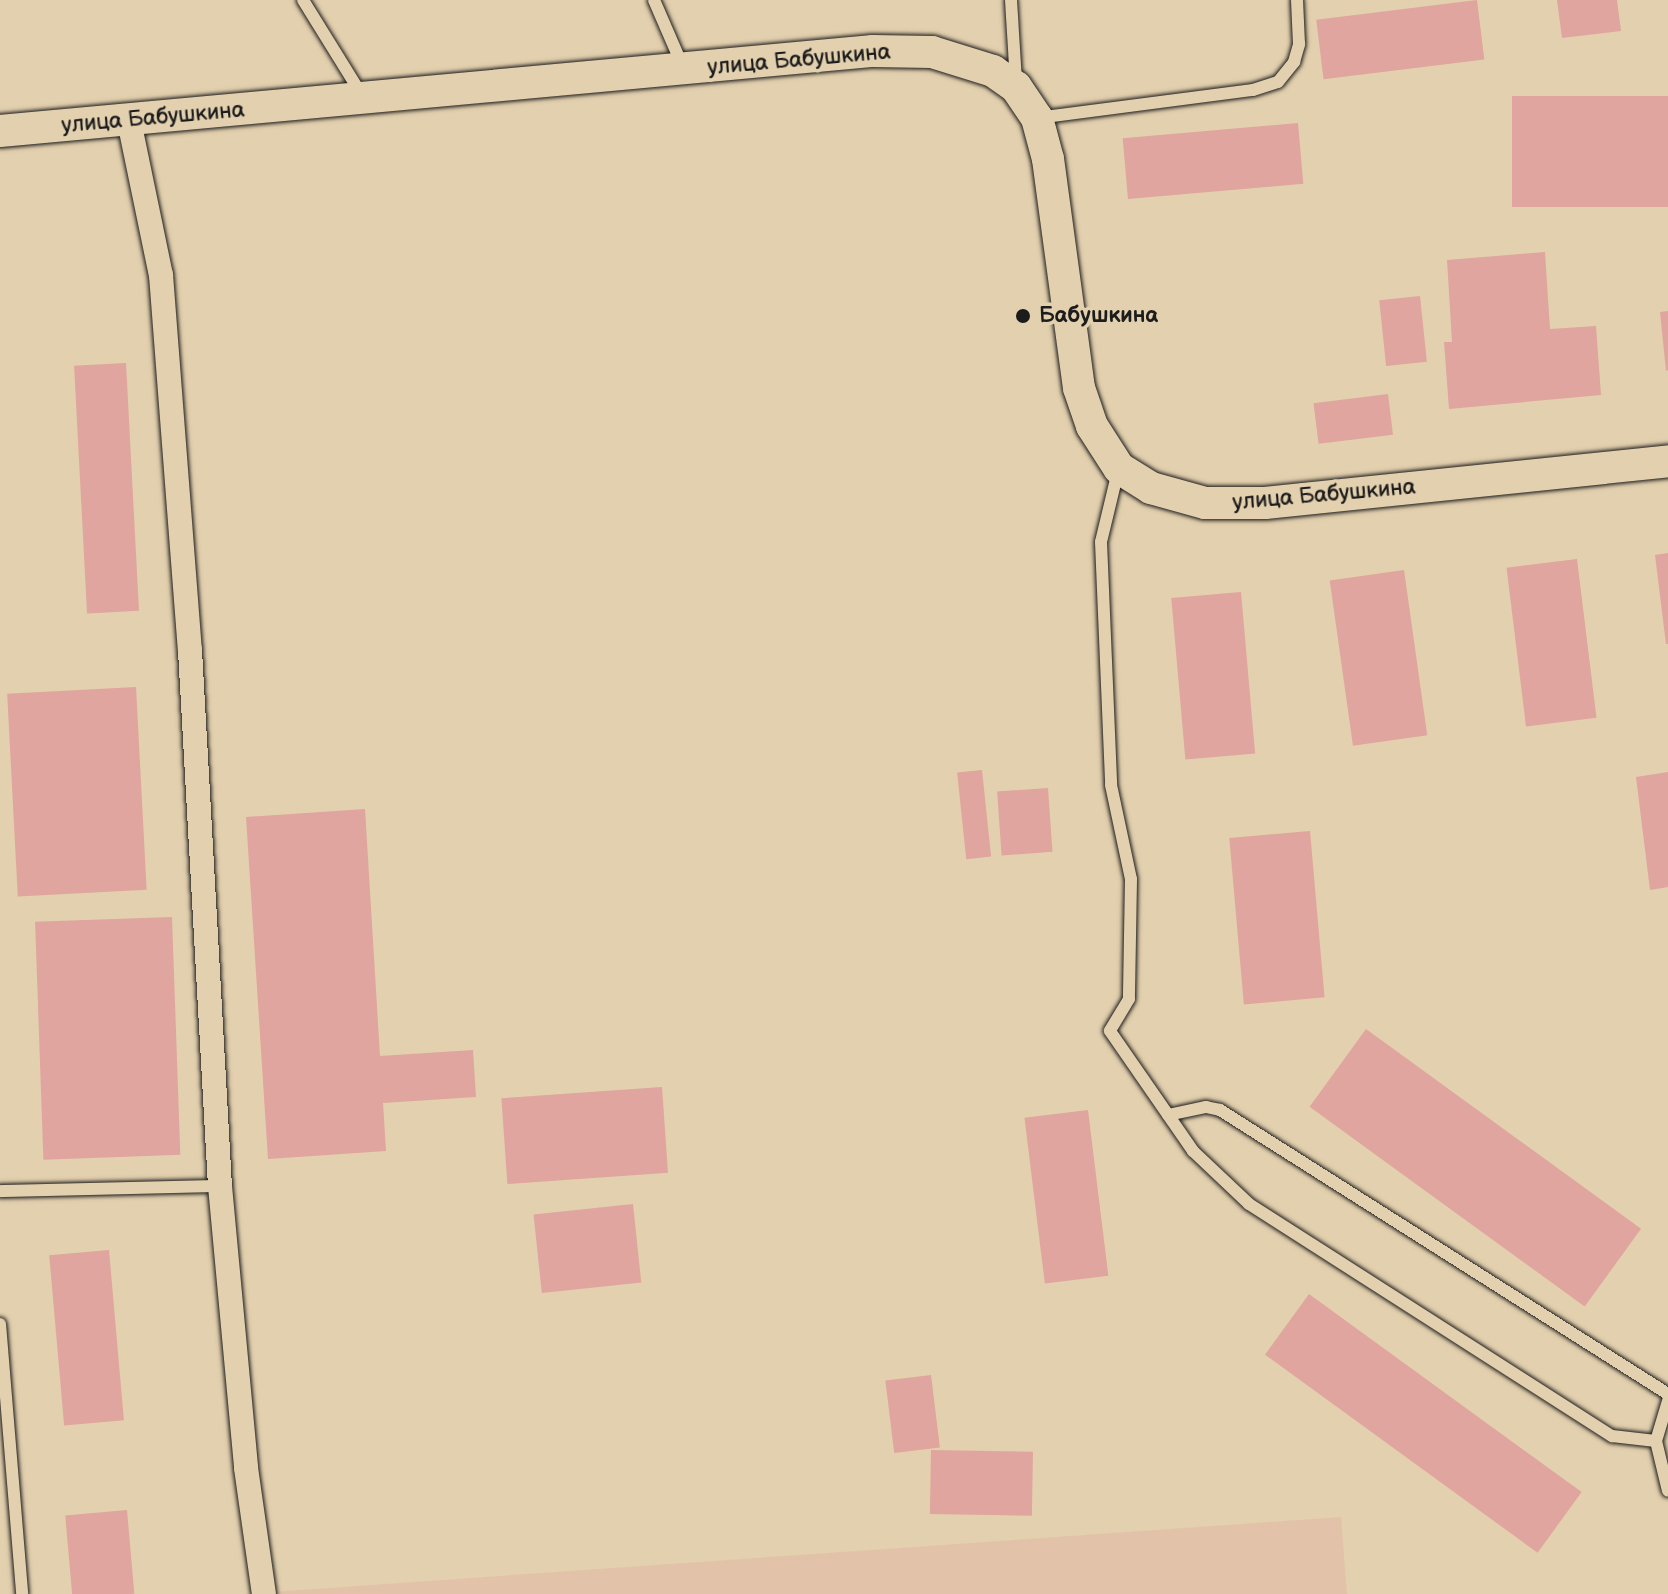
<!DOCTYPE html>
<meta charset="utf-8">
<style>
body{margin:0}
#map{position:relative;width:1668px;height:1594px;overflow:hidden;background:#e3d0ae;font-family:"Balsamiq Sans",sans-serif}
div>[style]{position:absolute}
.built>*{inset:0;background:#e2c3a9}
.building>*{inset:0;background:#dfa59e;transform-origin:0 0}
.roads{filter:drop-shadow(0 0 2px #1c1c1c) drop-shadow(0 0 2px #1c1c1c)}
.service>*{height:12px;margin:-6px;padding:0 6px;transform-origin:6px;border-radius:6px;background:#e3d0ae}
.minor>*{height:24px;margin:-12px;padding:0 12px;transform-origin:12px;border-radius:12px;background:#e3d0ae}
.tertiary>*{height:32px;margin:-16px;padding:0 16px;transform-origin:16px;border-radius:16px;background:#e3d0ae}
.dots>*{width:22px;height:22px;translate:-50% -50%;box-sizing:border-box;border:4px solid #e3d0ae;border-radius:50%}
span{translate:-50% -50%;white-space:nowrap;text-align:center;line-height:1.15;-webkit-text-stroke:7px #e3d0ae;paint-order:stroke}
.street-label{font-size:22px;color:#1c1c1c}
.poi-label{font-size:22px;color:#1c1c1c;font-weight:700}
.left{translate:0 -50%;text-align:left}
</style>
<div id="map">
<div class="built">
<i style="clip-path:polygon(1341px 1517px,1347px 1594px,242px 1594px)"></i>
</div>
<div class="building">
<i style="left:1477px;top:0;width:60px;height:162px;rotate:83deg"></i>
<i style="clip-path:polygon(1557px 0,1617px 0,1621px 31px,1562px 38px)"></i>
<i style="left:1668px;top:96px;width:111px;height:156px;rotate:90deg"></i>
<i style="left:1298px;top:123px;width:61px;height:176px;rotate:85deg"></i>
<i style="clip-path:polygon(1545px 252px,1550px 329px,1596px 326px,1601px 395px,1449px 409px,1444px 342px,1452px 342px,1447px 260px)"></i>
<i style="left:1420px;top:296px;width:66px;height:41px;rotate:84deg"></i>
<i style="clip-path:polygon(1668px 311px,1668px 370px,1666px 371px,1660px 312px)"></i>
<i style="left:126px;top:363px;width:248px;height:52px;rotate:87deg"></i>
<i style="left:1388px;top:394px;width:41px;height:75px;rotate:83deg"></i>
<i style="clip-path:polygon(1668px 553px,1668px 644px,1666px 644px,1655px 555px)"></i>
<i style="left:1577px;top:559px;width:160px;height:71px;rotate:83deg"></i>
<i style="left:1404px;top:570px;width:167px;height:75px;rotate:82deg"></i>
<i style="left:1241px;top:592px;width:162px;height:70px;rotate:85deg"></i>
<i style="left:136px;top:687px;width:203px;height:129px;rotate:87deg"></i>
<i style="left:982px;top:770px;width:87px;height:25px;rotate:84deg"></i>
<i style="clip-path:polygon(1668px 772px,1668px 887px,1650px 890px,1636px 777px)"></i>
<i style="left:1048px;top:788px;width:64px;height:51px;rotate:86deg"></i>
<i style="clip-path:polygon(365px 809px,380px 1056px,473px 1050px,476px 1097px,383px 1103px,386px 1151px,268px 1159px,246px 817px)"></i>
<i style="left:1310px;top:831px;width:167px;height:81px;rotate:85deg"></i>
<i style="left:172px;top:917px;width:238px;height:137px;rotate:88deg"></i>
<i style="left:1366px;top:1029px;width:340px;height:96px;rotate:36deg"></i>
<i style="left:662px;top:1087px;width:86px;height:161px;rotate:86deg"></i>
<i style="left:1088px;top:1110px;width:167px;height:64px;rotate:83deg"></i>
<i style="left:633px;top:1204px;width:79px;height:100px;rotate:84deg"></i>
<i style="left:109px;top:1250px;width:171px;height:60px;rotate:85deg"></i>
<i style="left:1309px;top:1294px;width:337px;height:75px;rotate:36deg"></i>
<i style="left:931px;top:1375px;width:73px;height:46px;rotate:83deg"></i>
<i style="left:931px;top:1450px;width:102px;height:64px;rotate:1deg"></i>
<i style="left:127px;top:1510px;width:84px;height:62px;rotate:85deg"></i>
</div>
<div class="roads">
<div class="service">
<i style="left:303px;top:0;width:112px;rotate:58.2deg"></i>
<i style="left:654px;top:0;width:73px;rotate:66.6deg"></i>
<i style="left:1011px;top:0;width:81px;rotate:86.5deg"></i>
<i style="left:1037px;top:118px;width:218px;rotate:-7.4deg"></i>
<i style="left:1253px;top:90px;width:26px;rotate:-18deg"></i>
<i style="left:1278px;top:82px;width:26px;rotate:-51deg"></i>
<i style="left:1294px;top:62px;width:19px;rotate:-74deg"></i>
<i style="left:1299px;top:44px;width:44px;rotate:-92.6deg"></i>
<i style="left:1118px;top:471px;width:73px;rotate:103.5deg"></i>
<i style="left:1101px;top:542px;width:243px;rotate:87.6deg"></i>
<i style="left:1111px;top:785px;width:96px;rotate:78deg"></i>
<i style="left:1131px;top:879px;width:120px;rotate:91deg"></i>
<i style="left:1129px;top:999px;width:37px;rotate:121deg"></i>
<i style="left:1110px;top:1031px;width:146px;rotate:55.3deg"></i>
<i style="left:1193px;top:1151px;width:77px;rotate:43.4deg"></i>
<i style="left:1249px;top:1204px;width:431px;rotate:32.6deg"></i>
<i style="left:1612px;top:1436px;width:44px;rotate:6.5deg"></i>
<i style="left:1656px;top:1441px;width:42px;rotate:-73.3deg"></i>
<i style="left:1168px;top:1115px;width:39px;rotate:-12deg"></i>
<i style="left:1206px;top:1107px;width:14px;rotate:12deg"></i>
<i style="left:1220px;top:1110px;width:530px;rotate:32.37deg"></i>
<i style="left:0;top:1191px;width:220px;rotate:-1.3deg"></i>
<i style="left:0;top:1324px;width:271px;rotate:85.3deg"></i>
<i style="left:1656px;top:1441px;width:51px;rotate:76.5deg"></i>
</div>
<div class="minor">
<i style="left:129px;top:121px;width:157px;rotate:78.3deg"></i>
<i style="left:161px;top:275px;width:376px;rotate:85.6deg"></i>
<i style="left:190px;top:650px;width:537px;rotate:86.8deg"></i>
<i style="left:220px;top:1186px;width:283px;rotate:84.7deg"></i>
<i style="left:246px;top:1468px;width:127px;rotate:81.9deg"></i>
</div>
<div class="tertiary">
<i style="left:0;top:131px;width:877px;rotate:-5.24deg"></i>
<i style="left:873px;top:51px;width:59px;rotate:1deg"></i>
<i style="left:932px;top:52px;width:64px;rotate:17.3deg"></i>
<i style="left:993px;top:71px;width:28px;rotate:35deg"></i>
<i style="left:1016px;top:87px;width:37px;rotate:56deg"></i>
<i style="left:1037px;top:118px;width:42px;rotate:75deg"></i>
<i style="left:1048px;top:159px;width:231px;rotate:82.3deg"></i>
<i style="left:1079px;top:388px;width:40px;rotate:71.1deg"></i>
<i style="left:1092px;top:426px;width:50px;rotate:57.3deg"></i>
<i style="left:1119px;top:468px;width:38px;rotate:32deg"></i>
<i style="left:1151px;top:488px;width:56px;rotate:15.5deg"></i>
<i style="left:1205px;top:503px;width:60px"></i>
<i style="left:1265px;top:503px;width:405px;rotate:-5.9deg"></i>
</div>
</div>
<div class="dots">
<i style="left:1023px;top:316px;background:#1c1c1c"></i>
</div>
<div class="street-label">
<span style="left:799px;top:60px;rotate:-5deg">улица Бабушкина</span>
<span style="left:153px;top:118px;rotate:-5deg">улица Бабушкина</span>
<span style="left:1324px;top:495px;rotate:-5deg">улица Бабушкина</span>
</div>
<div class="poi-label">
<span class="left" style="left:1039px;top:316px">Бабушкина</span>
</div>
</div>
